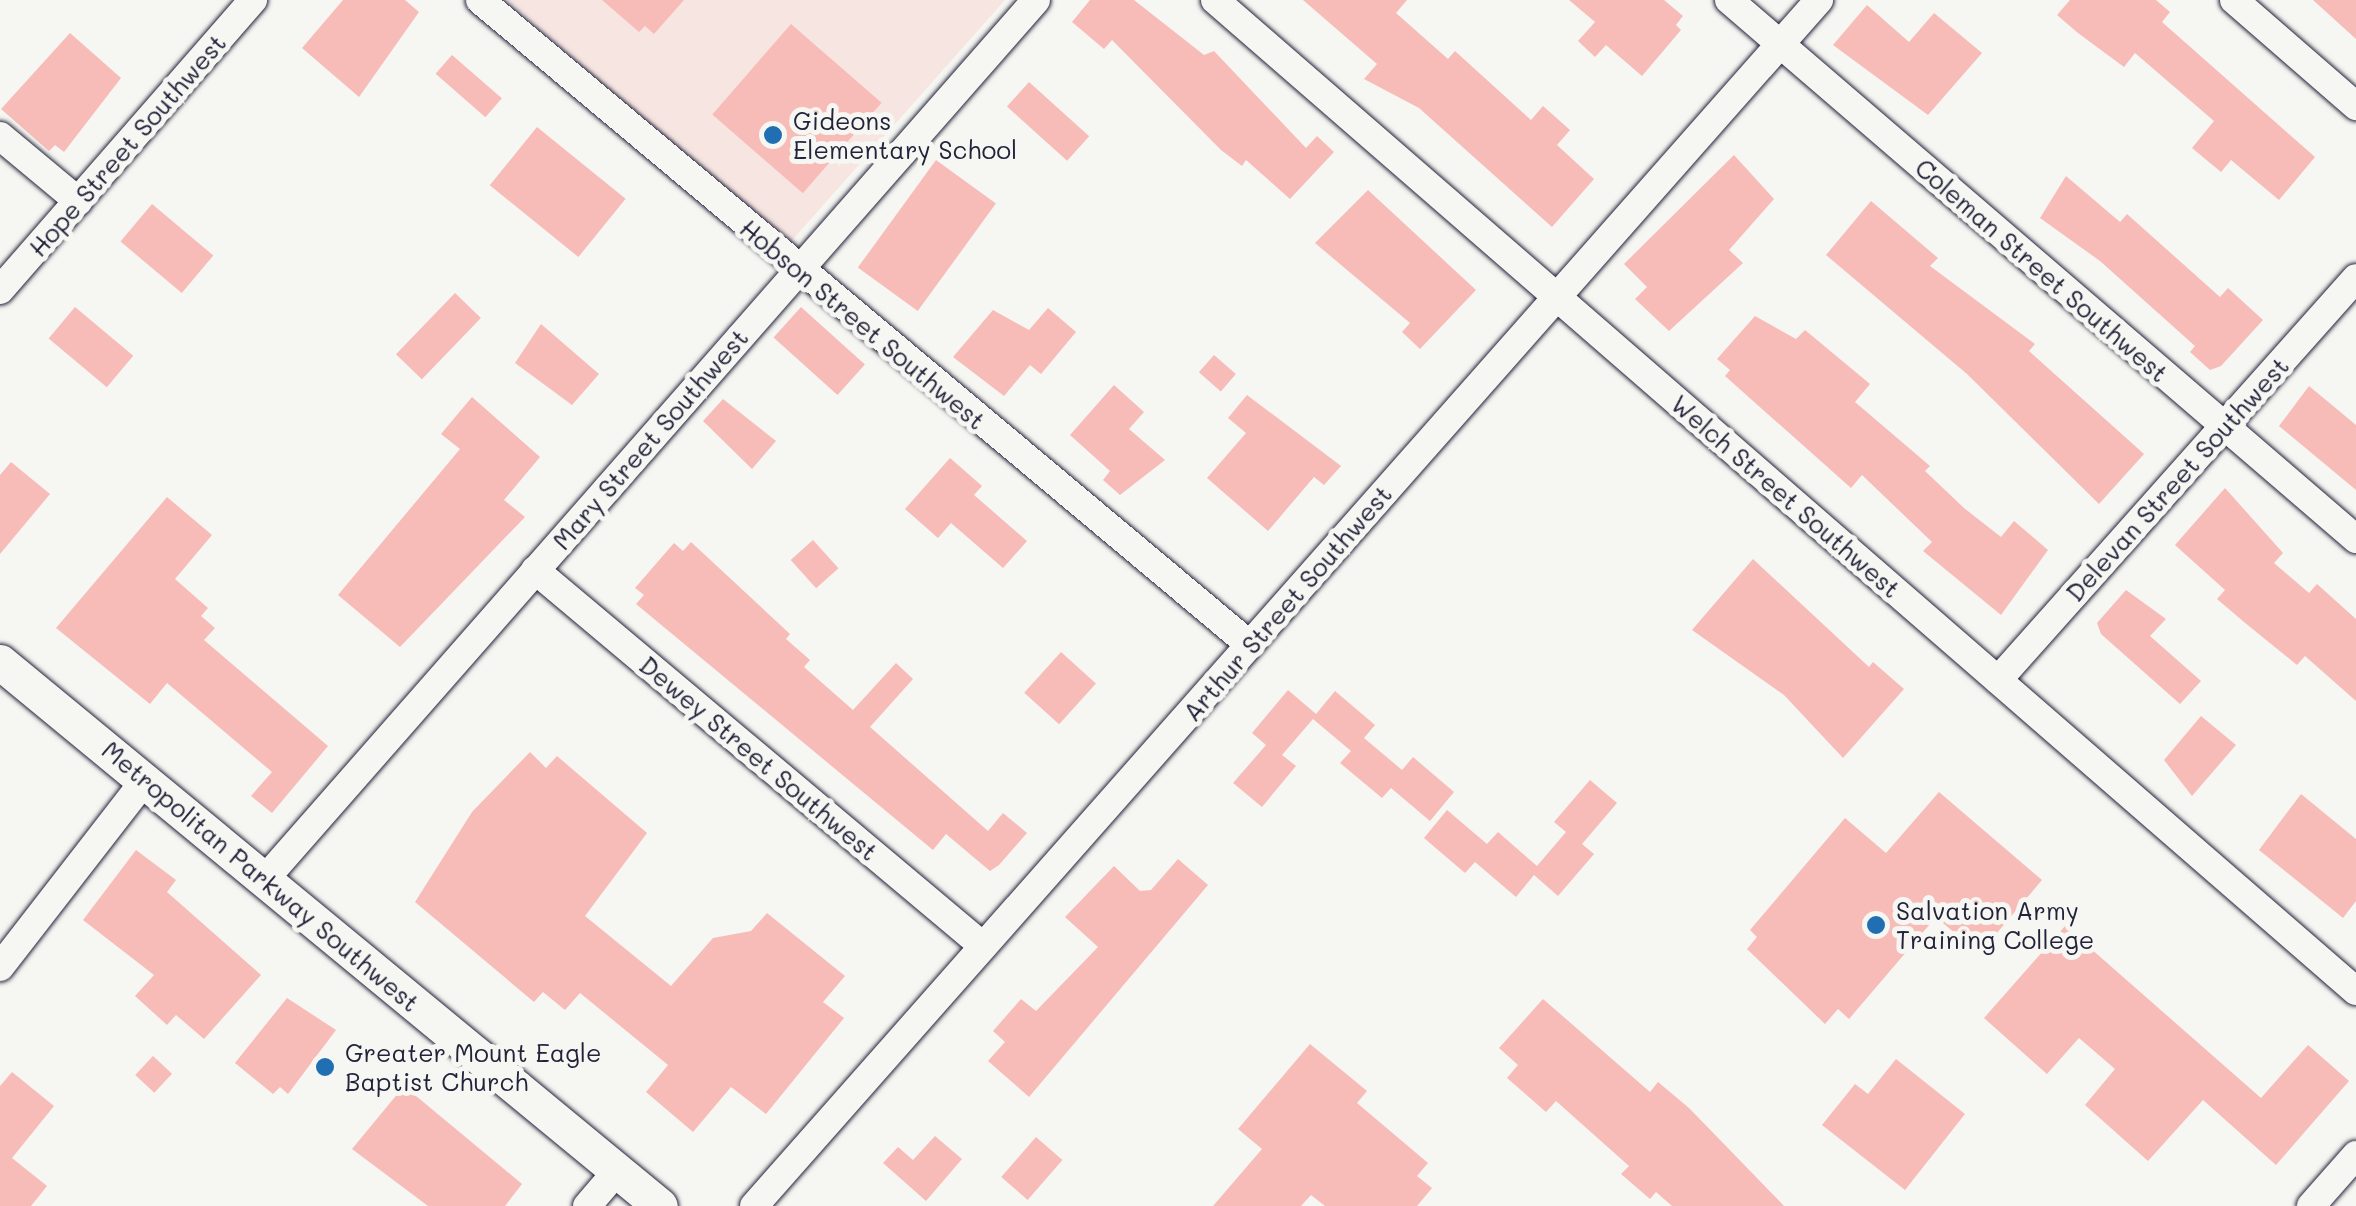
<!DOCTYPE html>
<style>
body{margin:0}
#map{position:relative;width:2356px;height:1206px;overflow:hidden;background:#f6f6f2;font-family:Mali,sans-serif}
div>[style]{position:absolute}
.built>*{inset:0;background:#f7e5e1}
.building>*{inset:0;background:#f8bcb8;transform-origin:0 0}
.roads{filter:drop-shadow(0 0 2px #22223b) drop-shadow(0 0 2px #22223b)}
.minor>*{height:28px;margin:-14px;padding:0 14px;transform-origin:14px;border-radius:14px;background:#f6f6f2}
.major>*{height:35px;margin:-17.5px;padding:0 17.5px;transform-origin:17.5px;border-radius:17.5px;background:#f6f6f2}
.dots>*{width:28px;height:28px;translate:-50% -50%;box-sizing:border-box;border:5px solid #f6f6f2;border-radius:50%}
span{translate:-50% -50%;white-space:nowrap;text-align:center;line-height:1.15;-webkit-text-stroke:10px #f6f6f2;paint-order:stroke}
.poi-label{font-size:25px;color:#22223b}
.left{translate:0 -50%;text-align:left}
.street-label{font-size:25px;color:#22223b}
</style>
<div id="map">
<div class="built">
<i style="clip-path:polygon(507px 0,1005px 0,787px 246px)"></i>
</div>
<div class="building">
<i style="clip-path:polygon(343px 0,405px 0,419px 12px,359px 97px,302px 48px)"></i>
<i style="clip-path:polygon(602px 0,684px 0,654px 34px,645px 26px,639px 32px)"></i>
<i style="clip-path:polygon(1090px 0,1134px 0,1204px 55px,1214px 51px,1306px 148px,1317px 136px,1334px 152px,1290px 199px,1246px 160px,1242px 166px,1221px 150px,1112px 40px,1104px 49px,1072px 22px)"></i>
<i style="clip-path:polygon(1303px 0,1407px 0,1396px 13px,1448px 59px,1455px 51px,1531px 120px,1543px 106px,1570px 130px,1557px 145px,1594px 179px,1552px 227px,1419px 108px,1364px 79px,1377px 64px)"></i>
<i style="clip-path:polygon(1569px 0,1664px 0,1683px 16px,1676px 25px,1681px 30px,1642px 76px,1606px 45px,1595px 57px,1578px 41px,1595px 22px)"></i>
<i style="clip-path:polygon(2070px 0,2156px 0,2170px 12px,2162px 22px,2315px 157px,2279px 200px,2231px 160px,2221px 172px,2192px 148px,2214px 121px,2135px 53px,2124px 67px,2078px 33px,2057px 15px)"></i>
<i style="clip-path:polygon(2313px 0,2356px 0,2356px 39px)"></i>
<i style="clip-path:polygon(1867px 5px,1909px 42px,1934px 13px,1982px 53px,1928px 115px,1833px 45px)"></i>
<i style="left:791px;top:24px;width:120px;height:120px;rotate:41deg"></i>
<i style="clip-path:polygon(70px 33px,121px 78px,64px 152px,55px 145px,49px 151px,1px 109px)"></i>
<i style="left:452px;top:55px;width:66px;height:25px;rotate:41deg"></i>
<i style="left:1029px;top:82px;width:81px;height:33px;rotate:42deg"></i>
<i style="left:537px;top:127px;width:114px;height:75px;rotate:39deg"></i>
<i style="clip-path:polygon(1734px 155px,1774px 199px,1729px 250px,1743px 263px,1669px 331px,1635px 299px,1647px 287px,1624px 264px)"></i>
<i style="left:936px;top:160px;width:74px;height:133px;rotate:36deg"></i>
<i style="clip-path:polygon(2066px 176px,2120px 222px,2127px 214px,2220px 297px,2228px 288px,2263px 320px,2221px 366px,2210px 370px,2190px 352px,2195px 346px,2100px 261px,2040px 218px)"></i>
<i style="clip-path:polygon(1368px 190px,1476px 290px,1420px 349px,1402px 332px,1410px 323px,1315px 243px)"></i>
<i style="clip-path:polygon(1871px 201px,1938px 258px,1930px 266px,2035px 344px,2029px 351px,2144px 454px,2099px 504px,1967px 374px,1826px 255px)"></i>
<i style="left:152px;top:204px;width:80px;height:49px;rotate:40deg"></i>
<i style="left:455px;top:293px;width:36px;height:85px;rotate:44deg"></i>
<i style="left:75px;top:307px;width:76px;height:41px;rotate:40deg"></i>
<i style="left:801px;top:307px;width:86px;height:41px;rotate:42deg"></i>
<i style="clip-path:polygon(1048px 308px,1076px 332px,1041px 374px,1030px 365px,1004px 396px,953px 357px,993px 310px,1029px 330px)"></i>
<i style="clip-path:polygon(1755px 316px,1796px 339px,1805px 330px,1870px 384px,1855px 402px,1930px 466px,1925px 471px,1964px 508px,2001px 537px,2014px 521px,2048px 550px,2001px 615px,1923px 551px,1932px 542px,1862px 475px,1851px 488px,1725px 376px,1730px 370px,1717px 359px)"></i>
<i style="clip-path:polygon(541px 324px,599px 374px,572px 405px,515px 363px)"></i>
<i style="left:1214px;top:355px;width:29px;height:23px;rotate:41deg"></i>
<i style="clip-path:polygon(1114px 385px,1144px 412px,1129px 429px,1165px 460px,1120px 495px,1103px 480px,1110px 471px,1070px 435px)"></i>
<i style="clip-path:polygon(2309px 386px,2356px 425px,2356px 490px,2279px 426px)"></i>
<i style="clip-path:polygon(1247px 395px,1341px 466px,1324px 485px,1314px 477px,1268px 531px,1207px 478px,1246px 433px,1228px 418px)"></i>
<i style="clip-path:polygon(472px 397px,540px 457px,504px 500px,525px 517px,400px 647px,338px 595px,460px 449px,441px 434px)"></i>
<i style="clip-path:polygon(723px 399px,776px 441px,752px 469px,703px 421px)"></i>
<i style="clip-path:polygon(950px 458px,982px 486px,974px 495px,1027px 541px,1003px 568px,951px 523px,938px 538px,905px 509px)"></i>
<i style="clip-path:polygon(11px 462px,50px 494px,0 554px,0 475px)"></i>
<i style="clip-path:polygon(2225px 488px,2283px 553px,2274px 563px,2309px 593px,2317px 584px,2356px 619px,2356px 701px,2305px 656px,2297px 665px,2244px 622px,2217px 599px,2225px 590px,2175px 545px)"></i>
<i style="clip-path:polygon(167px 497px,212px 535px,175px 579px,208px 608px,201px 616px,215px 628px,204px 640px,328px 746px,272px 813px,251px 796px,272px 772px,167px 683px,150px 704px,56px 628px)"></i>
<i style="left:813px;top:540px;width:38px;height:30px;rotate:48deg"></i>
<i style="clip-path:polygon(691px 542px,790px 634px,786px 639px,810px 660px,804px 667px,853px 710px,896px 663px,913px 679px,870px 727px,988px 831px,1003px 813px,1027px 833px,999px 865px,990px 871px,946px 834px,933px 850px,636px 604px,644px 595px,635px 588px,674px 543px,683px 551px)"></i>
<i style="clip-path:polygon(1753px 559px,1869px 667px,1873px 662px,1904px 689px,1843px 758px,1784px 695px,1692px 630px)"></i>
<i style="clip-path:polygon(2126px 590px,2166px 619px,2150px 636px,2201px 681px,2180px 704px,2101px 634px,2097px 623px)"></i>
<i style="left:1061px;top:652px;width:47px;height:55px;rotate:42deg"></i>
<i style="clip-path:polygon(1288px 690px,1316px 714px,1335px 691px,1375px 725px,1364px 738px,1402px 770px,1413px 757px,1454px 792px,1430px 821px,1391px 788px,1382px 798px,1340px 763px,1351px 751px,1313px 719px,1282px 755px,1296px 766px,1262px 807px,1233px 783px,1266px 745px,1252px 733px)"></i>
<i style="clip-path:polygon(2201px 716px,2236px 745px,2192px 796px,2164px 760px)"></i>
<i style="clip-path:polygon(530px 752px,546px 768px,557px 756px,647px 833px,585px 916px,671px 986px,713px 938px,751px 931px,767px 913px,845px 976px,823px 1002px,844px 1018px,766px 1114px,731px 1087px,693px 1132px,646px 1092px,668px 1065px,580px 993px,565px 1010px,543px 992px,534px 1002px,415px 902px,472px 812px)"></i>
<i style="clip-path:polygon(1590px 780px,1617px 803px,1582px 844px,1594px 854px,1558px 896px,1534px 875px,1516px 897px,1475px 862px,1465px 873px,1424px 838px,1447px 810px,1487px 844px,1498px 832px,1537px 866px,1566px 832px,1554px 822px)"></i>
<i style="clip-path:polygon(1939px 792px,2042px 880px,1979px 954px,1936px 917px,1849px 1019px,1838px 1009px,1825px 1024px,1747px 949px,1757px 937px,1750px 930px,1845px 818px,1886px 853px)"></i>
<i style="clip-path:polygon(2301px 794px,2356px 839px,2356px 901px,2343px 918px,2259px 850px)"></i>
<i style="clip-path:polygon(136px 850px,176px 880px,167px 892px,261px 975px,204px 1039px,176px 1015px,167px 1025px,135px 996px,154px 975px,83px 920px)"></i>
<i style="clip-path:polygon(1178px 859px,1208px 885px,1029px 1097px,988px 1061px,1005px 1042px,993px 1031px,1021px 999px,1036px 1011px,1098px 947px,1065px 917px,1114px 866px,1140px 891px,1151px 890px)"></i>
<i style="clip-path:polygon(2065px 926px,2261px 1098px,2308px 1045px,2349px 1081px,2276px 1165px,2203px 1100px,2148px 1161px,2085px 1105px,2115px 1069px,2079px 1038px,2047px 1074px,1984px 1018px)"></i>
<i style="clip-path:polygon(287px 998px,336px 1030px,288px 1094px,280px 1087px,273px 1094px,235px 1063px)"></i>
<i style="clip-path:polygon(1543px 999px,1650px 1092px,1658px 1082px,1689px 1108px,1784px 1206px,1672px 1206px,1656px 1192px,1650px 1199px,1621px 1174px,1629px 1166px,1556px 1101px,1546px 1112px,1507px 1078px,1518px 1065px,1499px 1048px)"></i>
<i style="clip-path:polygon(1310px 1044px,1367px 1091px,1357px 1103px,1428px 1163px,1417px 1176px,1432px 1188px,1417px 1206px,1325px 1206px,1311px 1195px,1301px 1206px,1213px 1206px,1262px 1149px,1238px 1129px)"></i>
<i style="left:153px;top:1056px;width:26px;height:26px;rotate:43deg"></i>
<i style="clip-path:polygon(1896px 1059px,1965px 1114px,1905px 1190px,1822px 1125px,1855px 1084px,1868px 1094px)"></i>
<i style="clip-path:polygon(12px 1072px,54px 1106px,12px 1158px,47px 1186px,31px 1206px,0 1206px,0 1086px)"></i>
<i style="clip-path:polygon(404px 1086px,522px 1184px,505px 1206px,428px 1206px,352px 1149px)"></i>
<i style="clip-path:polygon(935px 1136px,962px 1159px,926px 1201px,883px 1163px,898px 1147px,913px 1160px)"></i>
<i style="left:1036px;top:1137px;width:35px;height:53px;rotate:41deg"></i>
</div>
<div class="roads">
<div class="minor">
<i style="left:480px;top:0;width:1004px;rotate:39.95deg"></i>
<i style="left:1215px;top:0;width:1511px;rotate:40.98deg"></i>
<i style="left:1729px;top:0;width:827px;rotate:40.68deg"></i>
<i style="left:2234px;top:0;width:162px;rotate:41deg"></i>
<i style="left:0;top:136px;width:102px;rotate:39.8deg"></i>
<i style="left:0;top:290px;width:385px;rotate:-48.9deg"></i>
<i style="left:535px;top:570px;width:585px;rotate:40.01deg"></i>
<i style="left:1998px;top:680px;width:538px;rotate:-48.31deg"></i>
<i style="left:265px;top:879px;width:1169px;rotate:-48.74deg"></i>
<i style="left:0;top:967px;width:237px;rotate:-52.2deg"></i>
<i style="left:587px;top:1206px;width:46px;rotate:-49.4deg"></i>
<i style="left:754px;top:1206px;width:1609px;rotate:-48.55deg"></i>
<i style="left:2311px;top:1206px;width:68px;rotate:-48.6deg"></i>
</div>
<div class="major">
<i style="left:0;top:662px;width:855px;rotate:39.5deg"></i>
</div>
</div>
<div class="dots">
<i style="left:773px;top:135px;background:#1f6fb2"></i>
<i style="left:1876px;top:925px;background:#1f6fb2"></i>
<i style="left:325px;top:1067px;background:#1f6fb2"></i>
</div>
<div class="poi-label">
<span class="left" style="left:793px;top:135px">Gideons<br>Elementary School</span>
<span class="left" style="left:1896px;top:925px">Salvation Army<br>Training College</span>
<span class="left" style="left:345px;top:1067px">Greater Mount Eagle<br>Baptist Church</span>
</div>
<div class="street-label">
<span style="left:127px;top:145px;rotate:-49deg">Hope Street Southwest</span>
<span style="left:2042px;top:270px;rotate:41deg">Coleman Street Southwest</span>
<span style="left:863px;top:324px;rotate:40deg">Hobson Street Southwest</span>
<span style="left:650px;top:439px;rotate:-49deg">Mary Street Southwest</span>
<span style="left:2177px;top:479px;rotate:-48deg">Delevan Street Southwest</span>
<span style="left:1786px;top:496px;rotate:41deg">Welch Street Southwest</span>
<span style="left:1287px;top:603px;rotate:-49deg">Arthur Street Southwest</span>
<span style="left:759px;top:758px;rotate:40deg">Dewey Street Southwest</span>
<span style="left:261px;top:876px;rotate:40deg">Metropolitan Parkway Southwest</span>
</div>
</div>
